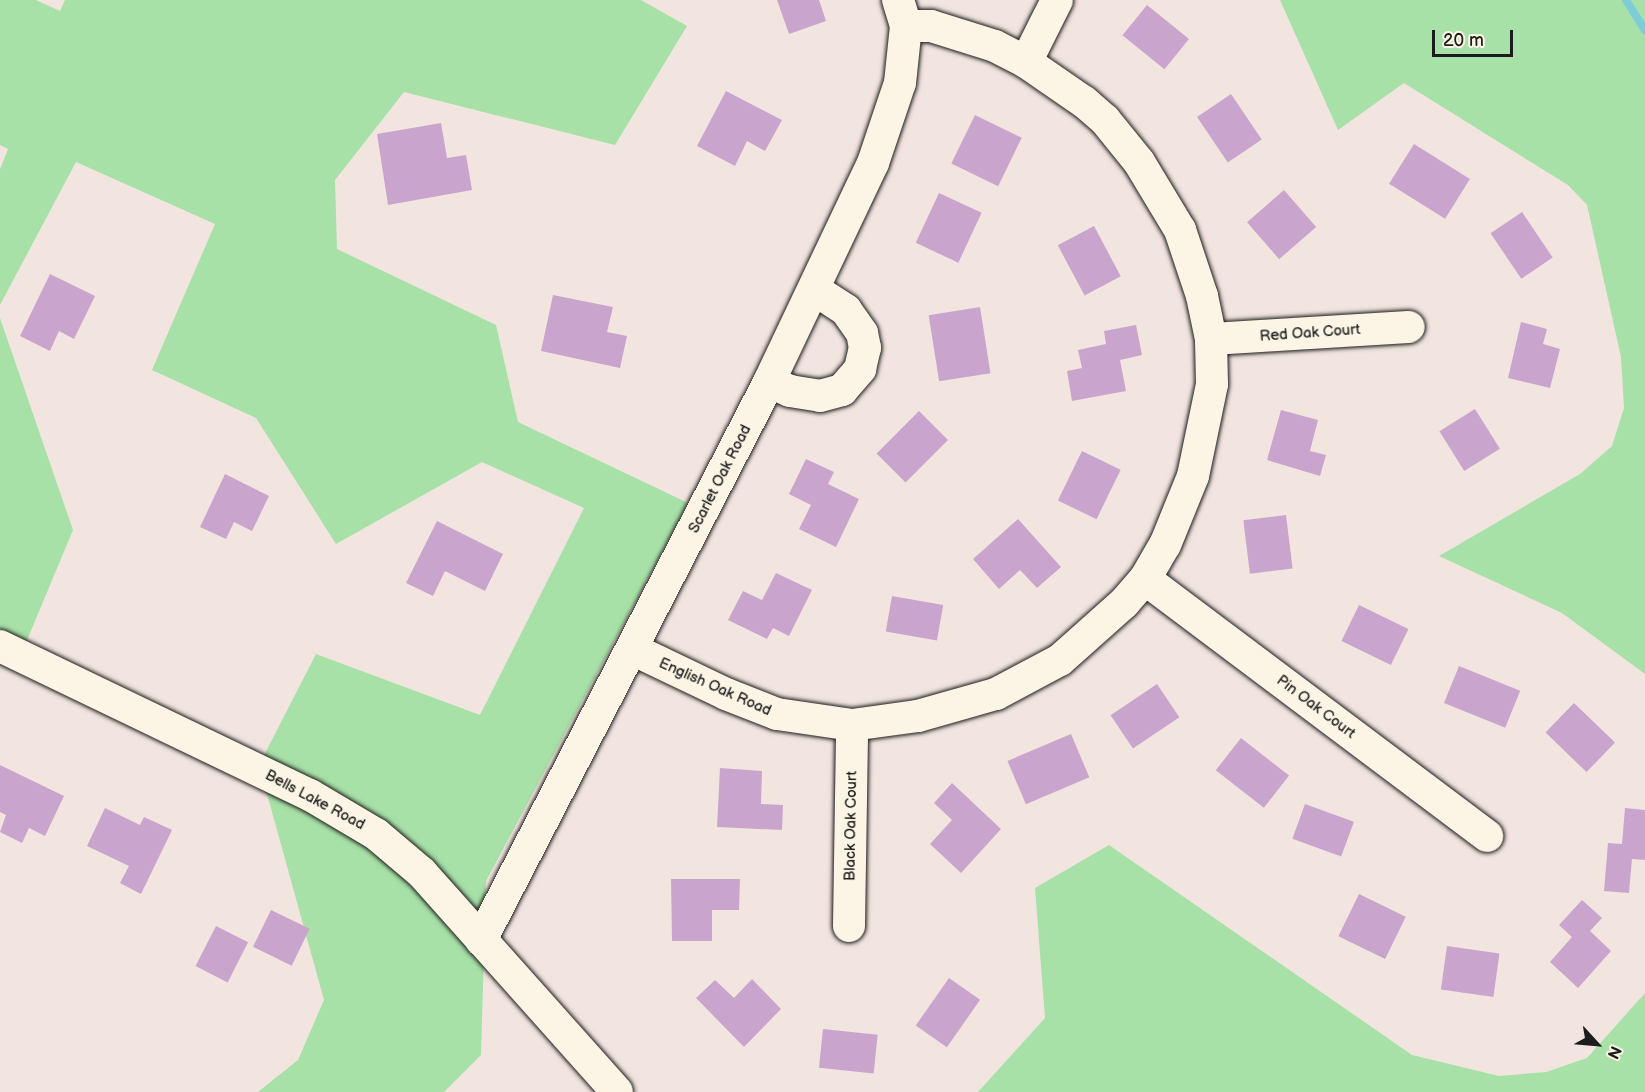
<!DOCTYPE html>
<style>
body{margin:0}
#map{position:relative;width:1645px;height:1092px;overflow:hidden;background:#f2e5e0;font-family:"Balsamiq Sans",sans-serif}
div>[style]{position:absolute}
.green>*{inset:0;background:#a7e1a7}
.stream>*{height:8px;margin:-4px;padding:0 4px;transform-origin:4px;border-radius:4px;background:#7dcdd8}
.building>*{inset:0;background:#c9a5ce;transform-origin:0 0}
.roads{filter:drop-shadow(0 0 2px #1c1c1c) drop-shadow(0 0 2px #1c1c1c)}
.minor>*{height:32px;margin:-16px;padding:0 16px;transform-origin:16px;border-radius:16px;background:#fcf5e5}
span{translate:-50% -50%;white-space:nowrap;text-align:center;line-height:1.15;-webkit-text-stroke:4.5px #fcf5e5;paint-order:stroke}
.street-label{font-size:15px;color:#1c1c1c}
.north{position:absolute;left:1567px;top:1014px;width:60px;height:60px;-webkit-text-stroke:4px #fcf5e5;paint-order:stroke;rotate:116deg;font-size:16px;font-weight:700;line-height:24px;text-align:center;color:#1c1c1c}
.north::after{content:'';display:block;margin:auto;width:21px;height:27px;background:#1c1c1c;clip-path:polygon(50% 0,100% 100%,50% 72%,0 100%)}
.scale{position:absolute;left:1432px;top:30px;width:81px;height:27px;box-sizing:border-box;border:3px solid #1c1c1c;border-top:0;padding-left:8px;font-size:18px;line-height:21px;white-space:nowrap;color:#1c1c1c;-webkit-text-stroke:4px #fcf5e5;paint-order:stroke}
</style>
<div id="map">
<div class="green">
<i style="clip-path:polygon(0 0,36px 0,60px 11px,65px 0,641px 0,687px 26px,615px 145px,404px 92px,335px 180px,337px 249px,496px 325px,518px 422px,688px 503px,486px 881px,481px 1055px,444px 1092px,258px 1092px,298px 1060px,324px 1000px,259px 765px,316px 654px,480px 715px,584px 508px,482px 462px,336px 544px,256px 418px,152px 370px,215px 224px,76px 162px,0 305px,0 169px,8px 149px,0 145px)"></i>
<i style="clip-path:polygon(1280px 0,1645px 0,1645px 674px,1562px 613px,1439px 556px,1580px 474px,1612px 446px,1624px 408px,1621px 357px,1587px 205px,1568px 185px,1404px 83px,1338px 130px)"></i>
<i style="clip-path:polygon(0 318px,73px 530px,25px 645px,0 634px)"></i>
<i style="clip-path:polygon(1109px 845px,1412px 1055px,1499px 1076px,1546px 1072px,1587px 1058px,1645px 993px,1645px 1092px,978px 1092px,1045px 1018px,1035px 888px)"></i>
</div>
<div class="stream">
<i style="left:1626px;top:0;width:36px;rotate:58deg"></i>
</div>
<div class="building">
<i style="clip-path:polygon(777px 0,819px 0,826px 21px,789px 34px)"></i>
<i style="left:1147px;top:5px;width:54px;height:39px;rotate:39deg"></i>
<i style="clip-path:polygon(726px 91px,782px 120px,765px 151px,747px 141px,735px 166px,697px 146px)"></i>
<i style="left:1231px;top:94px;width:55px;height:41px;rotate:56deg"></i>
<i style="left:975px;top:115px;width:52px;height:54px;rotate:26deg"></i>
<i style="clip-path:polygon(441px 123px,447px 158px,466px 155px,472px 190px,388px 205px,377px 134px)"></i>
<i style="left:1414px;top:144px;width:66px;height:47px;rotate:32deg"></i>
<i style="left:1284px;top:190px;width:49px;height:49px;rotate:49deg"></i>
<i style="left:939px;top:193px;width:47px;height:55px;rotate:25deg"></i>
<i style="left:1522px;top:212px;width:55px;height:38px;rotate:56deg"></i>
<i style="left:1094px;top:226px;width:57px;height:41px;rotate:62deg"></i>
<i style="clip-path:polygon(50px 274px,95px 296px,74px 339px,59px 331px,50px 351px,20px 336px)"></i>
<i style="clip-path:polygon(553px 295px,613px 307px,607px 332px,627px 336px,620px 368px,541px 351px)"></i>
<i style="left:980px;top:307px;width:67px;height:52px;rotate:81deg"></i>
<i style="clip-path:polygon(1521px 322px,1547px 329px,1543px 344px,1560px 349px,1550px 388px,1508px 378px)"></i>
<i style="clip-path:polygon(1136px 325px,1142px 355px,1120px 360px,1126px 391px,1072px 401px,1067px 371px,1082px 368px,1078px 350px,1106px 344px,1104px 331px)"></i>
<i style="left:1475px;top:409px;width:47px;height:42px;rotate:58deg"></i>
<i style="clip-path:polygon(1281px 410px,1318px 420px,1310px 451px,1326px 455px,1320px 476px,1267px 460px)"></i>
<i style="left:919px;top:411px;width:41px;height:60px;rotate:45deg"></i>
<i style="left:1082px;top:451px;width:43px;height:55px;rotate:26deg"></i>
<i style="clip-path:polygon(806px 459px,834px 472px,828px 484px,859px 499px,836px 547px,799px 529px,811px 505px,789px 494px)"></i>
<i style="clip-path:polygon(225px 474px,269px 496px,252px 531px,234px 522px,226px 539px,200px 527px)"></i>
<i style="left:1286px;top:515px;width:54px;height:43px;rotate:83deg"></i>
<i style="clip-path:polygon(1018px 519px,1061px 567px,1037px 588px,1020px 570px,999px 589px,973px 559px)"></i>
<i style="clip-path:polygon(437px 521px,503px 554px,485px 591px,445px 571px,433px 596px,406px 583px)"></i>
<i style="clip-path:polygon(776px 573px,812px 590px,789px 636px,773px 628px,767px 639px,728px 620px,743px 591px,762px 600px)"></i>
<i style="left:892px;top:596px;width:52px;height:36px;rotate:10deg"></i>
<i style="left:1359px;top:605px;width:55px;height:40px;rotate:26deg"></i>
<i style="left:1459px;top:666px;width:66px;height:40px;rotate:22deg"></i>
<i style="left:1157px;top:684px;width:40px;height:56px;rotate:56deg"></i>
<i style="left:1574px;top:703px;width:57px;height:41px;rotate:44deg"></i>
<i style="left:1071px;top:734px;width:47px;height:69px;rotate:67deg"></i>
<i style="left:1241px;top:738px;width:61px;height:41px;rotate:38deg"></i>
<i style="clip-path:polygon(0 765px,64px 796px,45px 836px,29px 828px,22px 843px,0 832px,6px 815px,0 812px)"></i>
<i style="clip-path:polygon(720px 768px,762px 771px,761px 804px,783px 805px,782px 830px,717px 827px)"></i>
<i style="clip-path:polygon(952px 783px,1001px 829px,961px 873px,930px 844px,952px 820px,934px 803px)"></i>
<i style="left:1305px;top:804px;width:52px;height:37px;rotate:20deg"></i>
<i style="clip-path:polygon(105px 808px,140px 825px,144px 817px,172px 830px,141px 894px,120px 883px,129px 866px,87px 846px)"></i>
<i style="clip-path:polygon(1625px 808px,1645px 810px,1645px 860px,1632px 859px,1629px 893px,1604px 891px,1608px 843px,1622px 844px)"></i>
<i style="clip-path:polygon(671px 879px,740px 879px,739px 910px,712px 910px,712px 941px,672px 941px)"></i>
<i style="left:1359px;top:894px;width:52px;height:47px;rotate:26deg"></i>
<i style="clip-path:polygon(1582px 900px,1602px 918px,1590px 931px,1611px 951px,1578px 988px,1550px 962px,1572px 937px,1559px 925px)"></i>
<i style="left:271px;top:910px;width:43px;height:41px;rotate:26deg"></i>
<i style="left:216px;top:926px;width:36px;height:45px;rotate:27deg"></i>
<i style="left:1447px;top:946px;width:53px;height:44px;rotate:8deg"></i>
<i style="left:949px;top:978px;width:38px;height:58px;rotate:35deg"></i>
<i style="clip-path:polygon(752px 979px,781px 1009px,744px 1047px,696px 998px,715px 980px,734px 998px)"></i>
<i style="left:823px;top:1029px;width:55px;height:39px;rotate:6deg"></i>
</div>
<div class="roads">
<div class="minor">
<i style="left:1026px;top:62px;width:69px;rotate:-63.4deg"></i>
<i style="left:1211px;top:339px;width:198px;rotate:-3.5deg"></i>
<i style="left:769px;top:382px;width:23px;rotate:23deg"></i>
<i style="left:790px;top:391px;width:30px;rotate:9deg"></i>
<i style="left:820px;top:396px;width:23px;rotate:-15deg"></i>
<i style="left:842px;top:390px;width:28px;rotate:-49deg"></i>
<i style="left:860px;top:369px;width:22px;rotate:-77deg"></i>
<i style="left:865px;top:348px;width:15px;rotate:-101deg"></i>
<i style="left:862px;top:333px;width:28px;rotate:-125deg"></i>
<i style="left:846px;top:310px;width:38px;rotate:-147deg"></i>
<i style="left:1145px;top:579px;width:428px;rotate:36.9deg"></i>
<i style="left:0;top:646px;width:344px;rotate:25.7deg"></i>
<i style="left:310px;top:795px;width:77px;rotate:30.6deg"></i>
<i style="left:376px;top:834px;width:60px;rotate:40.3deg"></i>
<i style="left:422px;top:873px;width:293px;rotate:48.3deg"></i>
<i style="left:632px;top:649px;width:104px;rotate:25.6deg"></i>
<i style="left:726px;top:694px;width:55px;rotate:21.4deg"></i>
<i style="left:777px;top:714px;width:76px;rotate:8.3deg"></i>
<i style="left:852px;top:725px;width:67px;rotate:-7.8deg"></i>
<i style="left:918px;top:716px;width:81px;rotate:-15.8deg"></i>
<i style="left:996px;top:694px;width:72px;rotate:-28deg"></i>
<i style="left:1060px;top:660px;width:86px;rotate:-41.7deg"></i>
<i style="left:1124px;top:603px;width:32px;rotate:-49deg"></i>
<i style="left:1145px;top:579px;width:39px;rotate:-60deg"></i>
<i style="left:1165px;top:545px;width:74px;rotate:-67.9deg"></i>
<i style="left:1193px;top:476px;width:94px;rotate:-78.3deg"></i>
<i style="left:1212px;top:384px;width:45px;rotate:-91.3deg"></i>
<i style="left:1211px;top:339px;width:44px;rotate:-101.8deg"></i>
<i style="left:1202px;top:296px;width:70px;rotate:-108.4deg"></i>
<i style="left:1180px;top:230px;width:79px;rotate:-121.1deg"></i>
<i style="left:1139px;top:162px;width:54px;rotate:-129deg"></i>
<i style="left:1105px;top:120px;width:28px;rotate:-139deg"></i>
<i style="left:1084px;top:102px;width:70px;rotate:-145.4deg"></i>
<i style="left:1026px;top:62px;width:35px;rotate:-153deg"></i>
<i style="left:995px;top:46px;width:67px;rotate:-162.6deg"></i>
<i style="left:931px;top:26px;width:25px;rotate:180deg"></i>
<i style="left:849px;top:926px;width:201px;rotate:-89.1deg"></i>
<i style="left:481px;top:940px;width:628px;rotate:-62.7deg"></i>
<i style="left:769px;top:382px;width:242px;rotate:-64.6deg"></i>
<i style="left:873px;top:163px;width:84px;rotate:-71.4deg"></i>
<i style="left:900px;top:83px;width:57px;rotate:-84deg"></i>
<i style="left:906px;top:26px;width:27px;rotate:-107deg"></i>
</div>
</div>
<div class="street-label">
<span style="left:1310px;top:333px;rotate:-4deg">Red Oak Court</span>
<span style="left:720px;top:479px;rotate:-63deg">Scarlet Oak Road</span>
<span style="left:715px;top:687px;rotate:24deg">English Oak Road</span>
<span style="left:1316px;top:707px;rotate:37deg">Pin Oak Court</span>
<span style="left:315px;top:800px;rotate:28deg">Bells Lake Road</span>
<span style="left:851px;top:826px;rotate:-89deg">Black Oak Court</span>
</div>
<div class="north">N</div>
<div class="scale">20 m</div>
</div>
